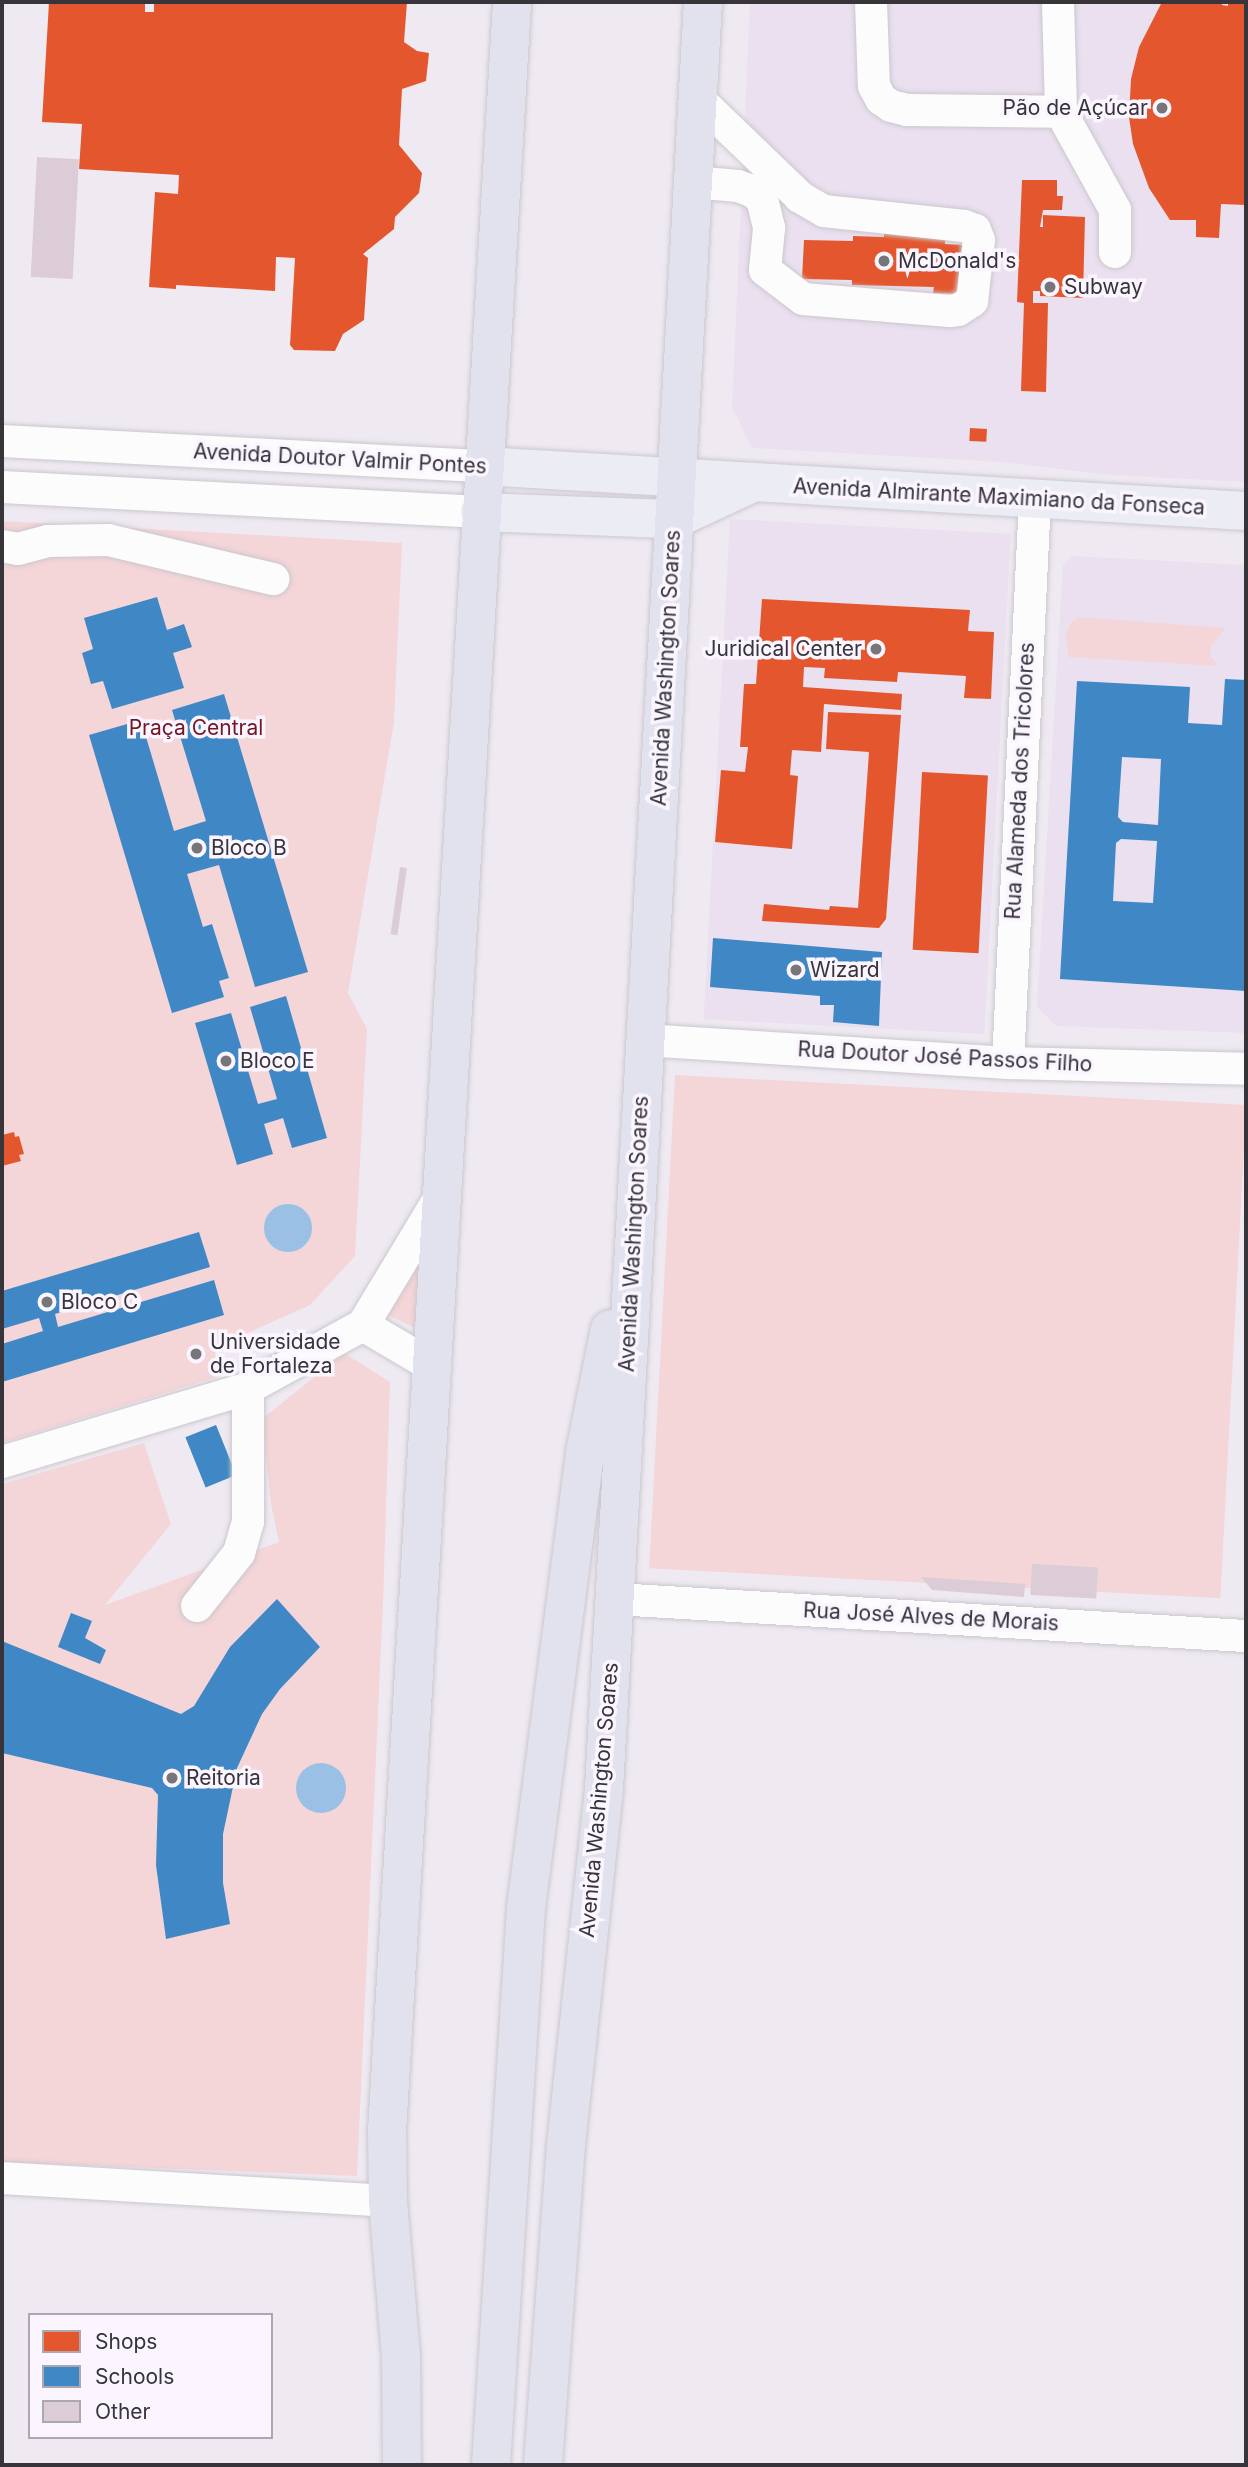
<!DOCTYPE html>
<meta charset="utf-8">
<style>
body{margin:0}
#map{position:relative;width:1248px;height:2467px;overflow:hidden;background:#efeaf2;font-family:Inter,sans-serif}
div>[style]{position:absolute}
.built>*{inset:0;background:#eae0f0;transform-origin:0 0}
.green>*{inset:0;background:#f4d5d8;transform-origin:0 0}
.water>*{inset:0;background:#9ac0e5}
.round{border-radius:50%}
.shops>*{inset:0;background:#e4572e;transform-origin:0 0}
.schools>*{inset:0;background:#3f88c5;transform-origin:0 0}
.building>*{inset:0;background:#dbccd6;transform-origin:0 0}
.roads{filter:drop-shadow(0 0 2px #cbc7cd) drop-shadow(0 0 2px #cbc7cd)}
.minor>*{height:32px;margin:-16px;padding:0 16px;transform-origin:16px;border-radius:16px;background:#fdfcfd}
.major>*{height:38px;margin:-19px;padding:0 19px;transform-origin:19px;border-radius:19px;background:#ecedf4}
.highway>*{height:38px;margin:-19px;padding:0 19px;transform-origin:19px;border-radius:19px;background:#e1e2ee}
.dots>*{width:19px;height:19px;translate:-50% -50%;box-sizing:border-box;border:4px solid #fbf5ff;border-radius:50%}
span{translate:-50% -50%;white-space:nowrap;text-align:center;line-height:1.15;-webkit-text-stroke:7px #fbf5ff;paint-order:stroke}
.poi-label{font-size:21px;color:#37343a}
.right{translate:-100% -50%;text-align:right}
.left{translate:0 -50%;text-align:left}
.street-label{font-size:21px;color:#37343a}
.park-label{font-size:21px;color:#721823}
.frame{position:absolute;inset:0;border:4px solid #37343a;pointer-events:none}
.legend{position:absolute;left:28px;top:2313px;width:245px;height:126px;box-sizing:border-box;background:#fbf5ff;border:2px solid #ada8b0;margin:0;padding:9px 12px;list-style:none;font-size:21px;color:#37343a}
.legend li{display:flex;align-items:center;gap:14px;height:35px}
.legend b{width:35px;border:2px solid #ada8b0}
</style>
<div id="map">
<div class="built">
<i style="clip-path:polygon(750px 2px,1246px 2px,1246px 482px,1110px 475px,1001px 462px,752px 448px,732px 407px)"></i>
<i style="left:730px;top:519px;width:281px;height:501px;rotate:3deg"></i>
<i style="clip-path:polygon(1072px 556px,1246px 565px,1246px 1033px,1056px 1026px,1037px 1007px,1063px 565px)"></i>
</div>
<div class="green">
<i style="clip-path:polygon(2px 521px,402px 543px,394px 722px,348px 993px,367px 1029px,355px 1256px,310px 1305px,214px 1348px,220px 1376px,2px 1443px)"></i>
<i style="clip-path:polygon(1078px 617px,1225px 628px,1210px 648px,1211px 657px,1218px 666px,1069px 657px,1066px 635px,1070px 624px)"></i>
<i style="left:675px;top:1075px;width:572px;height:494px;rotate:3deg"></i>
<i style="clip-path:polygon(423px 1253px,422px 1331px,377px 1310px)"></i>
<i style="clip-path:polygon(344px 1353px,390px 1382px,383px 1604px,357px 2176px,2px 2162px,2px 1484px,144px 1443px,171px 1524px,105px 1605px,279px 1542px,271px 1504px,262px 1419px)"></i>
</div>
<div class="water">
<i class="round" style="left:264px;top:1204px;width:48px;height:48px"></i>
<i class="round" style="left:296px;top:1763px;width:50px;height:50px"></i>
</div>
<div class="shops">
<i style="clip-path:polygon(49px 2px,145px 2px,145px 12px,154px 12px,154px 2px,407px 2px,404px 42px,417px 51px,429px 53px,426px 81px,402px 89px,399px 145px,422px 173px,419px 193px,395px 217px,394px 229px,363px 254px,368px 258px,364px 320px,343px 334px,335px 351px,294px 350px,290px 345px,295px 258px,276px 257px,275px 291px,176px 285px,176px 289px,149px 287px,155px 192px,178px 194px,179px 175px,79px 169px,82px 124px,42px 122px)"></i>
<i style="clip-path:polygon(1162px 2px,1222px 2px,1222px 5px,1228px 6px,1228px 2px,1246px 2px,1246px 205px,1221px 204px,1219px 238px,1196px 237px,1196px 220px,1170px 220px,1149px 188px,1133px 144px,1129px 117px,1131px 79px,1139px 47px)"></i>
<i style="clip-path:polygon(1022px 180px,1057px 180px,1057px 196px,1063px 196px,1062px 210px,1043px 210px,1040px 227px,1043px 227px,1043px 215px,1085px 217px,1083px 298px,1040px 296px,1040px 291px,1033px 291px,1033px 303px,1048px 303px,1046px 392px,1021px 391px,1024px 303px,1017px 302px)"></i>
<i style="clip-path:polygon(884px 232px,945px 233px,945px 244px,965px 245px,964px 294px,933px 293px,934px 287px,852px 285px,852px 280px,802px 279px,804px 240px,853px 241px,853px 236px,884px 237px)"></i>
<i style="left:970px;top:428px;width:17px;height:13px;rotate:3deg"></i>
<i style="clip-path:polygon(762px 599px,970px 610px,968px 631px,994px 632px,991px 699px,964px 698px,966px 676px,898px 672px,897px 682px,824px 678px,825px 668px,804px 667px,803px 687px,902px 694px,901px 710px,824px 704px,821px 752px,792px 750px,790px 775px,798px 776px,792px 849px,715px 842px,721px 770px,745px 772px,748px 747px,740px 747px,744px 684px,756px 684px)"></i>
<i style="clip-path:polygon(828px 712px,901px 715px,886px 919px,879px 928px,762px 921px,764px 904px,829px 910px,830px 906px,858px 908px,869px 752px,826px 749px)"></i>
<i style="left:922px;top:772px;width:66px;height:178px;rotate:3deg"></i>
<i style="clip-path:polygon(14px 1132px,15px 1137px,19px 1136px,24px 1154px,19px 1155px,21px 1161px,2px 1166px,2px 1135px)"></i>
</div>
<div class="schools">
<i style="clip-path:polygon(157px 597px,167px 630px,184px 624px,192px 647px,173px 653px,184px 688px,112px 709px,103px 681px,91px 684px,82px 653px,93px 649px,84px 618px)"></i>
<i style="clip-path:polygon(evenodd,1225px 679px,1246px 680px,1246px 991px,1060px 979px,1077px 681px,1190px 687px,1188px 723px,1222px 725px,1225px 679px,1122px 757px,1161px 759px,1158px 825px,1123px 822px,1118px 817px,1122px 757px,1225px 679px,1121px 839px,1157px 841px,1153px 903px,1113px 901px,1116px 843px,1121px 839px)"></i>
<i style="clip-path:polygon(224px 694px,308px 972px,255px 987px,219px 865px,187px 874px,203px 927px,212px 924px,229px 978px,219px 981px,224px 997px,172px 1013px,89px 735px,141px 720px,174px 831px,206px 821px,172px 710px)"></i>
<i style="clip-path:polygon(713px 938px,882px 952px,879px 1026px,833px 1022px,834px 1005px,820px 1005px,820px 996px,710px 987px)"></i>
<i style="clip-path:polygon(286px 996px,327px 1138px,292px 1148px,283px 1118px,264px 1124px,273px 1154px,237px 1165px,195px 1023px,231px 1013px,258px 1104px,277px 1099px,250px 1007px)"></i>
<i style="clip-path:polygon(199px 1232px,210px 1267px,55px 1314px,58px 1327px,214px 1280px,224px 1315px,2px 1382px,2px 1344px,43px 1331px,39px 1318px,2px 1329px,2px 1291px)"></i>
<i style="left:216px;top:1425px;width:54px;height:33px;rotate:68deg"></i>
<i style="clip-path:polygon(277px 1599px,320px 1647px,280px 1689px,262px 1714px,237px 1768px,223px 1834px,223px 1883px,230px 1924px,166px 1939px,156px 1865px,158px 1795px,152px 1788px,2px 1753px,2px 1641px,181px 1714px,194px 1706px,230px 1647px)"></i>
<i style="clip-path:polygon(71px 1613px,92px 1621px,85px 1638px,106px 1650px,100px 1664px,58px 1647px)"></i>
</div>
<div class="building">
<i style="left:37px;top:157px;width:42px;height:120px;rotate:3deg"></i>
<i style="left:400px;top:867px;width:7px;height:68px;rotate:8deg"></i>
<i style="left:1032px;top:1564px;width:66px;height:31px;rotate:3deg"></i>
<i style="clip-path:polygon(921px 1577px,1025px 1584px,1024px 1597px,932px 1590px)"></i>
</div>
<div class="roads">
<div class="minor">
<i style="left:871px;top:2px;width:84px;rotate:88deg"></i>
<i style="left:874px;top:86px;width:15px;rotate:62deg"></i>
<i style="left:881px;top:99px;width:12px;rotate:35deg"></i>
<i style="left:891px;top:106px;width:16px;rotate:14deg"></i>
<i style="left:907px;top:110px;width:154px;rotate:0.7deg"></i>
<i style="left:1058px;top:2px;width:110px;rotate:88.4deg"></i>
<i style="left:1061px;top:112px;width:112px;rotate:61.1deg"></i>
<i style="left:1115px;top:210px;width:42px;rotate:90deg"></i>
<i style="left:693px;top:182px;width:45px;rotate:5.1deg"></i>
<i style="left:738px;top:186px;width:15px;rotate:20deg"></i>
<i style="left:752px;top:191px;width:13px;rotate:39deg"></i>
<i style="left:762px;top:199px;width:30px;rotate:76deg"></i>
<i style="left:769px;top:228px;width:42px;rotate:95.4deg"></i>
<i style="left:765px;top:270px;width:48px;rotate:37.3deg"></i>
<i style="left:803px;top:299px;width:147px;rotate:4.7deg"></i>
<i style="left:950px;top:311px;width:8px;rotate:-7deg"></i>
<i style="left:958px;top:310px;width:17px;rotate:-33deg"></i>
<i style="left:972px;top:301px;width:61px;rotate:-83.5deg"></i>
<i style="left:979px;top:240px;width:11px;rotate:-112deg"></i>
<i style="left:975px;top:230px;width:12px;rotate:-160deg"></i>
<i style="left:964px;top:226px;width:141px;rotate:-173.9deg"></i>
<i style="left:824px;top:211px;width:28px;rotate:-150deg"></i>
<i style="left:800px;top:197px;width:141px;rotate:-136.1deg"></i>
<i style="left:2px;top:441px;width:482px;rotate:3deg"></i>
<i style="left:2px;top:487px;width:479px;rotate:3deg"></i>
<i style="left:2px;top:546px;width:16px;rotate:11deg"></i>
<i style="left:18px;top:549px;width:31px;rotate:-15deg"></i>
<i style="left:48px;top:541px;width:60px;rotate:-1deg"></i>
<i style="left:108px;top:540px;width:170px;rotate:13.3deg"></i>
<i style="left:644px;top:1040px;width:365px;rotate:3.6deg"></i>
<i style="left:1008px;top:1063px;width:238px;rotate:1.4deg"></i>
<i style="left:1008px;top:1063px;width:565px;rotate:-87.26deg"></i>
<i style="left:363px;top:1325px;width:82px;rotate:30.6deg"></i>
<i style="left:2px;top:1462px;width:257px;rotate:-16.7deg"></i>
<i style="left:248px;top:1388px;width:131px;rotate:-28.7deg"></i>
<i style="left:363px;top:1325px;width:153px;rotate:-58.9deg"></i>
<i style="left:615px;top:1599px;width:632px;rotate:3.36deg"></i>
<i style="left:197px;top:1606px;width:68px;rotate:-51.6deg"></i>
<i style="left:239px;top:1553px;width:32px;rotate:-74deg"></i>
<i style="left:248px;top:1522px;width:134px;rotate:-90deg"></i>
<i style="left:2px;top:2178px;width:387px;rotate:3.4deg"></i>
</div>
<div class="major">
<i style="left:483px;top:466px;width:764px;rotate:3.38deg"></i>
<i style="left:480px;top:512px;width:195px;rotate:2.1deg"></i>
<i style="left:675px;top:519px;width:83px;rotate:-25deg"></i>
</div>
<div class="highway">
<i style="left:402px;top:2465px;width:109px;rotate:-90.5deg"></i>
<i style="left:401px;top:2356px;width:156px;rotate:-94.8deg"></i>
<i style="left:388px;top:2201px;width:69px;rotate:-90.8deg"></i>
<i style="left:387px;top:2132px;width:2134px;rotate:-86.64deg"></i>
<i style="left:491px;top:2465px;width:558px;rotate:-86.4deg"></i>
<i style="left:526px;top:1908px;width:464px;rotate:-82.6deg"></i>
<i style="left:586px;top:1448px;width:121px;rotate:-78.6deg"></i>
<i style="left:543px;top:2465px;width:321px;rotate:-85.9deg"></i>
<i style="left:566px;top:2145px;width:358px;rotate:-83.9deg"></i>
<i style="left:604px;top:1789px;width:1790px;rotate:-86.83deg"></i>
</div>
</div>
<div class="dots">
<i style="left:1162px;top:108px;background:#77747a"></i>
<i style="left:884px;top:261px;background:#77747a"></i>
<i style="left:1050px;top:287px;background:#77747a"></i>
<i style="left:876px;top:649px;background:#77747a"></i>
<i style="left:197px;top:848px;background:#77747a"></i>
<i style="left:796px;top:970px;background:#77747a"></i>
<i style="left:226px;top:1061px;background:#77747a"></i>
<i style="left:47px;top:1302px;background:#77747a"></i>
<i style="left:196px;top:1354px;background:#77747a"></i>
<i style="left:172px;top:1778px;background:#77747a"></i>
</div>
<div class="poi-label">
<span class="right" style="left:1148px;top:108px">Pão de Açúcar</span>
<span class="left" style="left:898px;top:261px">McDonald's</span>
<span class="left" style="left:1064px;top:287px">Subway</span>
<span class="right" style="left:862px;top:649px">Juridical Center</span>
<span class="left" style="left:211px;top:848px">Bloco B</span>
<span class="left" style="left:810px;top:970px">Wizard</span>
<span class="left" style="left:240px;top:1061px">Bloco E</span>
<span class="left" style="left:61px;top:1302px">Bloco C</span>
<span class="left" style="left:210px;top:1354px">Universidade<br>de Fortaleza</span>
<span class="left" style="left:186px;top:1778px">Reitoria</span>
</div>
<div class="street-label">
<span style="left:340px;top:459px;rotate:3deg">Avenida Doutor Valmir Pontes</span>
<span style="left:999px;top:497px;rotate:3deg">Avenida Almirante Maximiano da Fonseca</span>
<span style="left:666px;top:668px;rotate:-87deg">Avenida Washington Soares</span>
<span style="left:1020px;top:781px;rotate:-87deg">Rua Alameda dos Tricolores</span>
<span style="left:945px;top:1057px;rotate:3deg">Rua Doutor José Passos Filho</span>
<span style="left:634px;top:1234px;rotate:-87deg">Avenida Washington Soares</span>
<span style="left:931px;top:1617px;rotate:3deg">Rua José Alves de Morais</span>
<span style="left:599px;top:1800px;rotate:-85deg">Avenida Washington Soares</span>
</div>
<div class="park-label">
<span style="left:196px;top:728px">Praça Central</span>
</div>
<div class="frame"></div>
<ul class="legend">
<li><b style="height:19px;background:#e4572e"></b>Shops</li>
<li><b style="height:19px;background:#3f88c5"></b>Schools</li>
<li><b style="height:19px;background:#dbccd6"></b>Other</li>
</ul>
</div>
